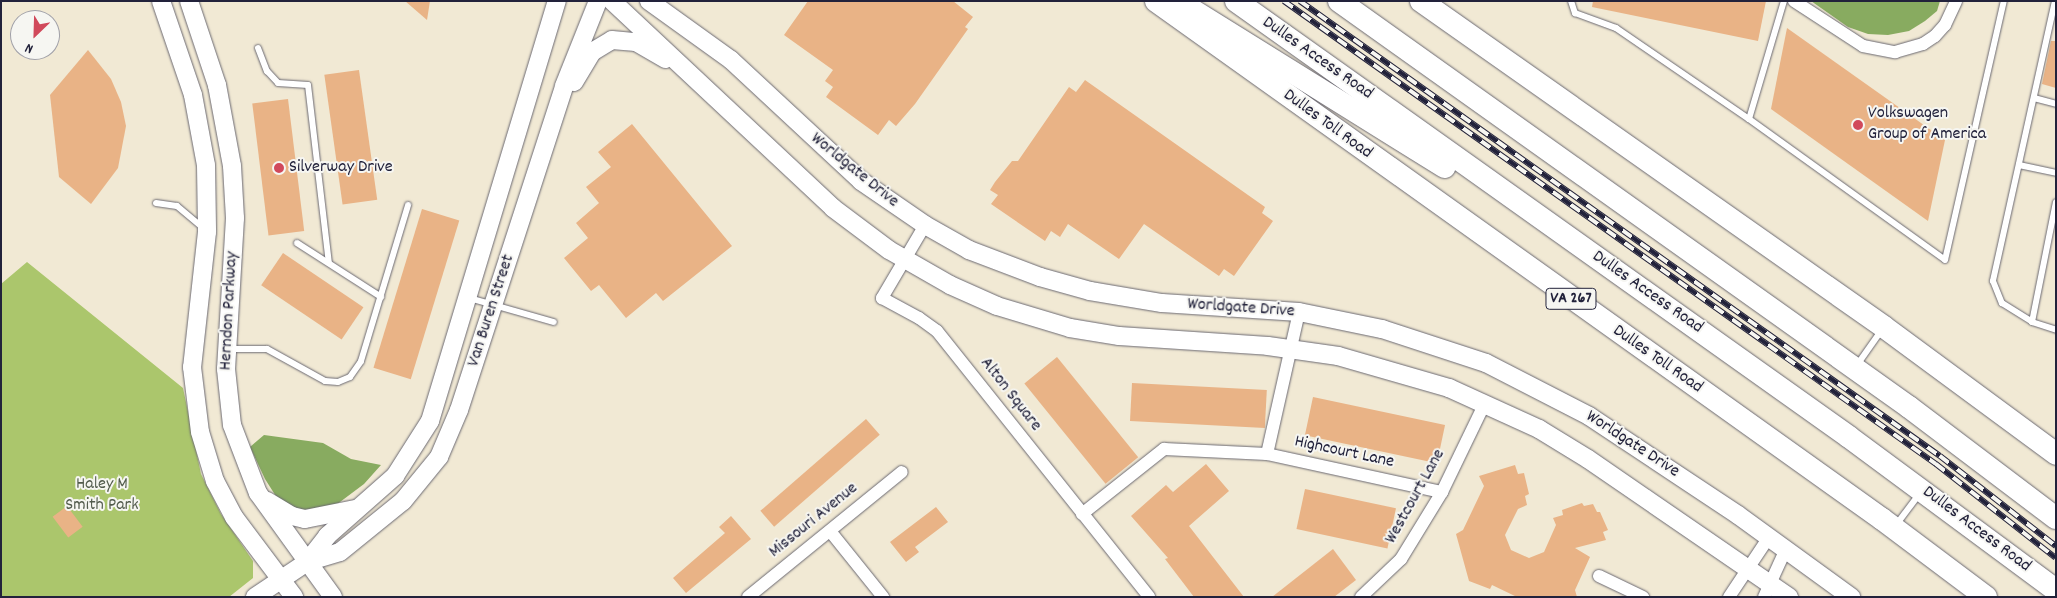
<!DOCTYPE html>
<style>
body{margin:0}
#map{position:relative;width:2057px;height:598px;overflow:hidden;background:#f1e9d4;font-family:Dekko,sans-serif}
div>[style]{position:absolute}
.green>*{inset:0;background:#abc66c}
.forest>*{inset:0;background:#88ab60}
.building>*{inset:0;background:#e9b386;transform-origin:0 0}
.roads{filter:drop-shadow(0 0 1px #6a6871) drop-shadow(0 0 1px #6a6871)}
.lane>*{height:6px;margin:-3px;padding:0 3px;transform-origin:3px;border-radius:3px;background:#fff}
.street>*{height:12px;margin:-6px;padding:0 6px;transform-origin:6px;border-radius:6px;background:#fff}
.secondary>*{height:18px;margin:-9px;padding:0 9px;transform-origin:9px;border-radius:9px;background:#fff}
.highway>*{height:22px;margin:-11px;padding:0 11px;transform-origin:11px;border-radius:11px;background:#fff}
.rail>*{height:5.5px;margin-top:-2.75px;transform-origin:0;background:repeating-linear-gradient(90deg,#f6f6f2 0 11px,#22223b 0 22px);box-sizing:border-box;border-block:1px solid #22223b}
.dots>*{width:14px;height:14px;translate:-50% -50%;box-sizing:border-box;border:2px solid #f6f6f2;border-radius:50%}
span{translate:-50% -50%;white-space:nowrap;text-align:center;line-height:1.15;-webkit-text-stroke:4px #f6f6f2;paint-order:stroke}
.shield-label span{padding:1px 4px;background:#f6f6f2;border:1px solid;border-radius:4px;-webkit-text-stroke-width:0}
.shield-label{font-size:16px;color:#22223b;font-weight:700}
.street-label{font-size:18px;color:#22223b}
.poi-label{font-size:18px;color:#22223b}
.left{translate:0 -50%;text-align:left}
.park-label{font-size:18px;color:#525b4c}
.frame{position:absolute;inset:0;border:2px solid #22223b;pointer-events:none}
.north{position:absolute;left:10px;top:10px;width:50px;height:50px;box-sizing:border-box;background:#f6f6f2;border:1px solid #a1a1a9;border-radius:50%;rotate:204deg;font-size:14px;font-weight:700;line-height:20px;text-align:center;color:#22223b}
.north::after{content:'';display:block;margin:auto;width:18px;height:22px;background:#d1495b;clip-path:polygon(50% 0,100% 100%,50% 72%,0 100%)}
</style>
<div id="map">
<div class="green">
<i style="clip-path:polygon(27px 262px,183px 388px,201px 474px,221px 514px,253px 561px,253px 578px,229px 597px,1px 597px,1px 284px)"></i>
</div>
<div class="forest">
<i style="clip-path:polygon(1811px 1px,1940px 1px,1937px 11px,1925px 21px,1909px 31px,1888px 35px,1868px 34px,1848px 27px)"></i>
<i style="clip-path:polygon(264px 435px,323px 443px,351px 459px,381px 465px,364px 484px,312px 523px,279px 501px,265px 479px,250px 447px)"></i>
</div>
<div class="building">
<i style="clip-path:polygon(405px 1px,430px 1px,427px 20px)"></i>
<i style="clip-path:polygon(808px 1px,953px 1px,973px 17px,965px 27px,968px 29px,915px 104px,896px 126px,889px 120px,878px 135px,826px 97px,833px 87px,825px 81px,833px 70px,784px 35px)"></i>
<i style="clip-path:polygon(1593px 1px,1766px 1px,1758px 41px,1592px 7px)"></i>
<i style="clip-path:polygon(1787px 28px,1945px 140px,1928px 221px,1771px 109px)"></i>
<i style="clip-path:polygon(2051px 41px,2056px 41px,2056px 88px,2042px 84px)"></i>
<i style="clip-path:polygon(88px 50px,111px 79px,121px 102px,126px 126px,118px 168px,91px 204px,59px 177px,50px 95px)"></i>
<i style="left:359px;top:70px;width:131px;height:35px;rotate:82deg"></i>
<i style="clip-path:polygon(1085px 80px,1265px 207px,1262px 213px,1273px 221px,1234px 276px,1224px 269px,1219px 276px,1144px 224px,1119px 259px,1068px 224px,1060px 237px,1051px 231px,1045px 241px,991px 204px,998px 195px,990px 190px,995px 182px,1012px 161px,1018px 161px,1069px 87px,1076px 92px)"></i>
<i style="left:288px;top:99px;width:133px;height:36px;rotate:83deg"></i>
<i style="clip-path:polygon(632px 124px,732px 246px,663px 301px,656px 293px,626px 318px,599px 285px,591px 291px,564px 258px,588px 238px,576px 223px,599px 203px,586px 187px,611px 167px,598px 152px)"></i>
<i style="left:422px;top:209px;width:39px;height:166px;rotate:17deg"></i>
<i style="left:283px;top:253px;width:97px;height:39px;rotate:34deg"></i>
<i style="left:1057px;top:357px;width:129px;height:42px;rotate:51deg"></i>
<i style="left:1132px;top:383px;width:135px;height:38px;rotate:3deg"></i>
<i style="left:1313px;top:397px;width:135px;height:39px;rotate:12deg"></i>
<i style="left:866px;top:419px;width:21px;height:140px;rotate:49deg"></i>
<i style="clip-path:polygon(1206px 464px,1229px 491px,1189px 526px,1244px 597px,1194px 597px,1165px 559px,1168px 558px,1131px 516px,1166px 485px,1173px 492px)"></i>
<i style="clip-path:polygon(1515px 465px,1518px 474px,1524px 473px,1529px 494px,1525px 496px,1527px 505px,1518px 509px,1505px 535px,1511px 550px,1529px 558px,1544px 552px,1556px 525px,1553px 518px,1563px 515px,1562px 510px,1582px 503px,1584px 506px,1593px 504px,1597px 512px,1600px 512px,1608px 530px,1603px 532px,1606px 540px,1575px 548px,1590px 557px,1575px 590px,1577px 597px,1517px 597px,1492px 585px,1490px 589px,1469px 581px,1456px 534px,1463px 530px,1484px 486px,1479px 476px)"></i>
<i style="left:1305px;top:489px;width:93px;height:41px;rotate:12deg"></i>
<i style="left:67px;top:506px;width:26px;height:18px;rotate:53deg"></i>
<i style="clip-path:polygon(936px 507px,948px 522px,915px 547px,919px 552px,906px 562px,890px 542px)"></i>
<i style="clip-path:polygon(731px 516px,751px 539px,686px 593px,673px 578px,725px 533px,719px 527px)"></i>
<i style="clip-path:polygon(1333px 549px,1356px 580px,1334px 597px,1272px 597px)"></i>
</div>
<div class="roads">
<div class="lane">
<i style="left:1571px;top:1px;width:13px;rotate:72deg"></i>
<i style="left:1575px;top:13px;width:44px;rotate:20.1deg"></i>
<i style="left:1616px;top:28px;width:161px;rotate:34.4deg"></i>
<i style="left:1749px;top:119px;width:241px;rotate:35.7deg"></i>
<i style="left:1945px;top:260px;width:266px;rotate:-77.2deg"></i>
<i style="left:2055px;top:1px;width:287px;rotate:102.5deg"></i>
<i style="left:1993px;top:281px;width:24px;rotate:68deg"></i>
<i style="left:2002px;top:303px;width:36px;rotate:32deg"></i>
<i style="left:2032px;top:322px;width:25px;rotate:18deg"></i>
<i style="left:258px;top:48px;width:25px;rotate:69deg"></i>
<i style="left:267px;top:71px;width:16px;rotate:47deg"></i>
<i style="left:278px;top:83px;width:30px;rotate:4deg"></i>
<i style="left:308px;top:85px;width:179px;rotate:83.3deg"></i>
<i style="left:2034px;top:98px;width:23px;rotate:15deg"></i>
<i style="left:1749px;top:119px;width:123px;rotate:-73.5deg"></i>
<i style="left:2019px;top:165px;width:38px;rotate:12deg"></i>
<i style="left:156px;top:203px;width:21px;rotate:8deg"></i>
<i style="left:177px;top:206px;width:35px;rotate:40deg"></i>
<i style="left:297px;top:243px;width:100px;rotate:32.7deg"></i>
<i style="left:469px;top:298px;width:88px;rotate:15.8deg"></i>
<i style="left:2032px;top:322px;width:122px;rotate:-78.7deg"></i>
<i style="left:228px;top:349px;width:39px"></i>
<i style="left:267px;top:349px;width:66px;rotate:28.9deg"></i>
<i style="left:325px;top:381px;width:13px;rotate:4deg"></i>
<i style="left:338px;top:382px;width:13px;rotate:-23deg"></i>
<i style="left:350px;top:377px;width:19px;rotate:-55deg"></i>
<i style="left:361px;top:361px;width:163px;rotate:-73.2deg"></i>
<i style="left:1857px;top:365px;width:42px;rotate:-54.8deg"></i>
<i style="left:1896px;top:525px;width:40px;rotate:-53deg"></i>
</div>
<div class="street">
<i style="left:1794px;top:1px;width:82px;rotate:33.1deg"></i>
<i style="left:1863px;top:46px;width:33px;rotate:11deg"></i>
<i style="left:1895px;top:52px;width:29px;rotate:-16deg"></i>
<i style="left:1923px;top:44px;width:14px;rotate:-34deg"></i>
<i style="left:1935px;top:36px;width:15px;rotate:-48deg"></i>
<i style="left:1945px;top:25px;width:26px;rotate:-65deg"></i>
<i style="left:925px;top:225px;width:85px;rotate:120.5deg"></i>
<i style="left:882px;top:298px;width:42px;rotate:28.4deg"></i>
<i style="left:919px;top:318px;width:22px;rotate:36deg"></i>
<i style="left:937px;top:331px;width:340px;rotate:51.4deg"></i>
<i style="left:1267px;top:454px;width:146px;rotate:-77.3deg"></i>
<i style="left:1082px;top:514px;width:105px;rotate:-38.4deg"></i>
<i style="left:1164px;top:449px;width:103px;rotate:2.8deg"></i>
<i style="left:1267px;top:454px;width:179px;rotate:12.3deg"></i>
<i style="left:830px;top:531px;width:85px;rotate:51.2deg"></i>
<i style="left:1599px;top:576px;width:49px;rotate:25.5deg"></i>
<i style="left:748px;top:597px;width:198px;rotate:-39.1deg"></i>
<i style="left:1361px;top:597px;width:55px;rotate:-43.5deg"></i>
<i style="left:1401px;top:559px;width:79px;rotate:-58.5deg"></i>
<i style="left:1442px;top:492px;width:99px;rotate:-64.2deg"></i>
<i style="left:1729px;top:597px;width:72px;rotate:-56.3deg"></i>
<i style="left:1764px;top:597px;width:53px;rotate:-65.4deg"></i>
</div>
<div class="secondary">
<i style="left:161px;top:1px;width:99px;rotate:71.2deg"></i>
<i style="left:193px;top:95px;width:71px;rotate:79.5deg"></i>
<i style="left:206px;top:165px;width:67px;rotate:89.1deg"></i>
<i style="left:207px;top:232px;width:136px;rotate:96.3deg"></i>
<i style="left:192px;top:367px;width:65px;rotate:83deg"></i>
<i style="left:200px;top:432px;width:51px;rotate:73deg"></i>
<i style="left:215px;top:481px;width:41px;rotate:62.2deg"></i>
<i style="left:234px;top:517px;width:100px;rotate:53.1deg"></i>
<i style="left:189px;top:1px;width:89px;rotate:71.6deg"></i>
<i style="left:217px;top:85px;width:82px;rotate:79.5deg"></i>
<i style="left:232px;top:166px;width:52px;rotate:86.7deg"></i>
<i style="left:235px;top:218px;width:151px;rotate:93.4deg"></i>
<i style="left:226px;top:369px;width:56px;rotate:83.9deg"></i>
<i style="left:232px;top:425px;width:73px;rotate:69.1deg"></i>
<i style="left:258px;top:493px;width:128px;rotate:54.2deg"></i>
<i style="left:612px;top:1px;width:303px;rotate:43.1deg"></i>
<i style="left:833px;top:208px;width:70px;rotate:36.9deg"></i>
<i style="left:889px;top:250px;width:70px;rotate:29.8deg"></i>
<i style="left:950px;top:285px;width:51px;rotate:24.1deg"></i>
<i style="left:997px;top:306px;width:76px;rotate:16.8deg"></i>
<i style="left:1070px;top:328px;width:50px;rotate:9.3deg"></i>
<i style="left:1119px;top:336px;width:149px;rotate:3.8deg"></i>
<i style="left:1268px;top:346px;width:71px;rotate:8.1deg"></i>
<i style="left:1338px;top:356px;width:116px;rotate:16.1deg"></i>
<i style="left:1449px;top:388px;width:99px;rotate:24.5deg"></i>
<i style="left:1539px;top:429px;width:57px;rotate:31.5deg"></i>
<i style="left:1588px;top:459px;width:244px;rotate:34.5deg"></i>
<i style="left:649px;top:1px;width:101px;rotate:35.7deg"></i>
<i style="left:731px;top:60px;width:178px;rotate:42.9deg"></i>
<i style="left:861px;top:181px;width:78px;rotate:34.5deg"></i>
<i style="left:925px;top:225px;width:51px;rotate:29.6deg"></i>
<i style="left:969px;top:250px;width:76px;rotate:20.8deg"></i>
<i style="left:1040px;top:277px;width:52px;rotate:15.6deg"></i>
<i style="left:1090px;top:291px;width:73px;rotate:9.5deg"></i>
<i style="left:1162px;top:303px;width:137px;rotate:3.8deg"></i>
<i style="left:1299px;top:312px;width:85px;rotate:11.6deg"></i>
<i style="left:1382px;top:329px;width:109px;rotate:18.1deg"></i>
<i style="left:1486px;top:363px;width:116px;rotate:27.2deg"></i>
<i style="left:1589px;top:416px;width:179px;rotate:33.6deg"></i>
<i style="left:1738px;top:515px;width:140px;rotate:36deg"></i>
<i style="left:574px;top:82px;width:35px;rotate:-59deg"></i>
<i style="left:592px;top:52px;width:23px;rotate:-31deg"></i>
<i style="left:612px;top:40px;width:24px;rotate:5deg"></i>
<i style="left:636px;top:42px;width:34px;rotate:30deg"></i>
<i style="left:267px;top:501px;width:29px;rotate:31deg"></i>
<i style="left:292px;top:516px;width:13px;rotate:13deg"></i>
<i style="left:305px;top:519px;width:51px;rotate:-11.3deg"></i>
<i style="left:307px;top:562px;width:33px;rotate:-52deg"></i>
<i style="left:327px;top:536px;width:91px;rotate:-41.4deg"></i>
<i style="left:395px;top:476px;width:65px;rotate:-57.5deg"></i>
<i style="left:430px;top:421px;width:439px;rotate:-73.2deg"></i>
<i style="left:255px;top:597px;width:63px;rotate:-33.9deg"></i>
<i style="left:307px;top:562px;width:34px;rotate:-17deg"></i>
<i style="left:340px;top:552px;width:81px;rotate:-39deg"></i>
<i style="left:403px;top:501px;width:57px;rotate:-50.7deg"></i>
<i style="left:439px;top:457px;width:51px;rotate:-66.9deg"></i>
<i style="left:459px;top:410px;width:341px;rotate:-72deg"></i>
<i style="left:564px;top:86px;width:92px;rotate:-68.2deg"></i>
</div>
<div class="highway">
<i style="left:1156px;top:1px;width:892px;rotate:35.51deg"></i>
<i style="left:1882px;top:519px;width:130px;rotate:36.9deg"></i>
<i style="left:1178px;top:1px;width:314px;rotate:31.9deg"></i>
<i style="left:1236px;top:1px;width:752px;rotate:35.42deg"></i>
<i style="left:1849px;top:437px;width:257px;rotate:36.5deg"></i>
<i style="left:1339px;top:1px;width:700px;rotate:35.46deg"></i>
<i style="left:1909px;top:407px;width:184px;rotate:37.1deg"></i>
<i style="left:1421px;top:1px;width:566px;rotate:35.15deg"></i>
<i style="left:1884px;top:327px;width:214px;rotate:36.4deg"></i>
</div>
</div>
<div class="rail">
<i style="left:1284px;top:1px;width:800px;rotate:35.38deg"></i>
<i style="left:1936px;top:464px;width:152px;rotate:38.1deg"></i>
<i style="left:1300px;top:1px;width:785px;rotate:35.41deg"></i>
<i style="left:1940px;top:456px;width:147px;rotate:37.8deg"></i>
</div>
<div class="dots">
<i style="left:1858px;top:125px;background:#d1495b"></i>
<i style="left:279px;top:168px;background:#d1495b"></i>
</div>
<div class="shield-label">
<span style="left:1571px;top:299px">VA 267</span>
</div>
<div class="street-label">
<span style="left:1317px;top:59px;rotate:35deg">Dulles Access Road</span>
<span style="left:1327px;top:125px;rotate:36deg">Dulles Toll Road</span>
<span style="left:854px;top:171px;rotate:39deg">Worldgate Drive</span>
<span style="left:1647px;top:293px;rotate:35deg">Dulles Access Road</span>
<span style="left:1241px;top:309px;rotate:4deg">Worldgate Drive</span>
<span style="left:230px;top:311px;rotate:-87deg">Herndon Parkway</span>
<span style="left:492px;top:311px;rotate:-72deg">Van Buren Street</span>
<span style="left:1657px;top:360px;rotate:35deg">Dulles Toll Road</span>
<span style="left:1010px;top:395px;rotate:52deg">Alton Square</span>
<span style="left:1632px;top:445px;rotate:33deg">Worldgate Drive</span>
<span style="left:1344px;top:453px;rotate:12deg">Highcourt Lane</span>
<span style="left:1416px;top:497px;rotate:-61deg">Westcourt Lane</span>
<span style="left:814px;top:521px;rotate:-39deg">Missouri Avenue</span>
<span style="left:1976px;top:530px;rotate:37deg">Dulles Access Road</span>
</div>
<div class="poi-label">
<span class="left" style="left:1868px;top:125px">Volkswagen<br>Group of America</span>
<span class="left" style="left:289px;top:168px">Silverway Drive</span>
</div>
<div class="park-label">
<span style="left:102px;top:496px">Haley M<br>Smith Park</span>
</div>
<div class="frame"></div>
<div class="north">N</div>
</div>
